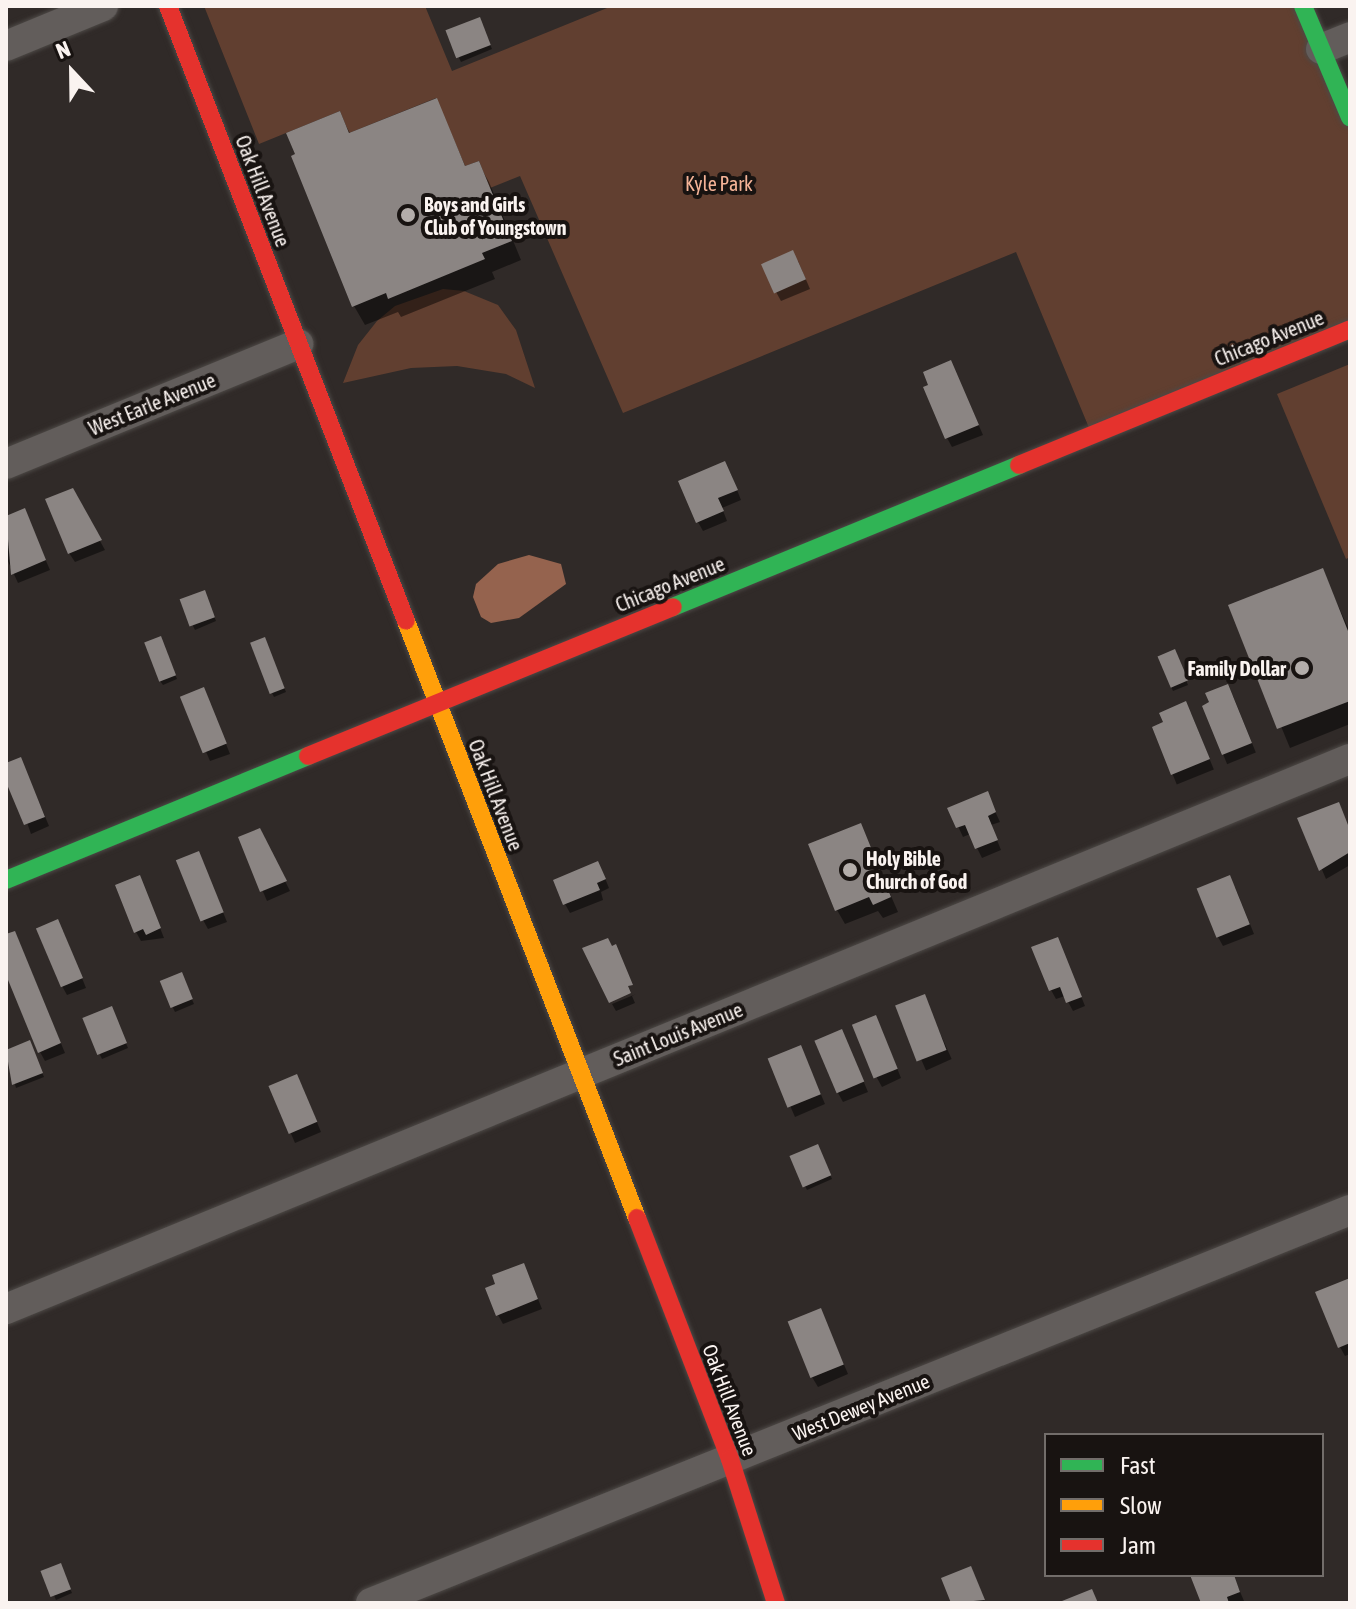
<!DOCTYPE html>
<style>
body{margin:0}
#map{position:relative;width:1356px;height:1609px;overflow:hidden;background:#302a28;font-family:"Asap Condensed",sans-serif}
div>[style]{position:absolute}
.green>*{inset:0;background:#613f30}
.water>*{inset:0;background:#95634e}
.shadow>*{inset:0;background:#0007;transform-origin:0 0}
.building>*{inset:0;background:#8b8583;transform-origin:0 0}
.roads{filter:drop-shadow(0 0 2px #4d4946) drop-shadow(0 0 2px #4d4946)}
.street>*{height:30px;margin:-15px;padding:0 15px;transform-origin:15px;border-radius:15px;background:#625d5b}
.fast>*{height:18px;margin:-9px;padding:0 9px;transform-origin:9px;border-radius:9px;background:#30b455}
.slow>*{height:18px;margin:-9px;padding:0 9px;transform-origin:9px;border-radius:9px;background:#ff9f0a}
.jam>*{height:18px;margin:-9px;padding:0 9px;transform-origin:9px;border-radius:9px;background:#e5322d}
.dots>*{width:22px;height:22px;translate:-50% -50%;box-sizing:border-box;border:4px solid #181311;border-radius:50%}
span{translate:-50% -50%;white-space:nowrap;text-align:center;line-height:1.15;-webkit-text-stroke:8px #181311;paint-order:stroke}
.park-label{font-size:20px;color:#f5b397}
.street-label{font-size:20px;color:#faf3f0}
.poi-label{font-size:20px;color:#faf3f0;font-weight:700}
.left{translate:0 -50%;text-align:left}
.right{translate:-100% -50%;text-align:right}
.frame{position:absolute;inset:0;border:8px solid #faf3f0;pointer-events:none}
.legend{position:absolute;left:1044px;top:1433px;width:280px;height:144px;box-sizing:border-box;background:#181311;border:2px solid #726d6a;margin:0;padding:10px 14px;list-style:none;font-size:24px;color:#faf3f0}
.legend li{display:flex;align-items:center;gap:16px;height:40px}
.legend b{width:40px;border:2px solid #726d6a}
.north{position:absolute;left:32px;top:32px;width:80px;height:80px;-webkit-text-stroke:6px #181311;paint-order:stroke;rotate:338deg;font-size:22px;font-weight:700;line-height:32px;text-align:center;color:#faf3f0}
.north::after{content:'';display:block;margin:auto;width:28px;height:36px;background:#faf3f0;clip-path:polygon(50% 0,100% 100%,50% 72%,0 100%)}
</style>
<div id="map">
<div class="green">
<i style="clip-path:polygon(204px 6px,425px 6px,452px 71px,612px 6px,1303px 6px,1350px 117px,1350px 329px,1092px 435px,1016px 252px,623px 413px,520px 176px,490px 188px,479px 161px,465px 166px,436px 98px,349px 133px,340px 111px,259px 144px)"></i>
<i style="clip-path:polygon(443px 289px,464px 291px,498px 305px,516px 330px,535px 388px,506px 374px,457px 366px,411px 368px,343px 383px,358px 345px,377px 321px,395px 306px)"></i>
<i style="clip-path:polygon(1350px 364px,1350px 557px,1346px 559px,1277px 394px)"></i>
</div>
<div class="water">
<i style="clip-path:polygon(529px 555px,561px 564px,566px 584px,519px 618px,491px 623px,481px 617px,473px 597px,476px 584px,498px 564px)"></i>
</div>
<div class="shadow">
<i style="clip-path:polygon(481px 23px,492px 49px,461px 62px,459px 58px)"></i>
<i style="clip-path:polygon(436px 100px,466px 168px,478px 163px,489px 182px,521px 260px,492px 272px,495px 279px,401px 317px,398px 312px,365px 325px,354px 306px,339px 113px,351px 135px)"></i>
<i style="clip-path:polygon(798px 261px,810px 289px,781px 301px,776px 292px)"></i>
<i style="clip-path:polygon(951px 362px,983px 435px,952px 447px,947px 438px)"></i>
<i style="clip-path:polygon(730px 472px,741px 500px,722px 508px,727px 521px,703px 531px,698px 522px)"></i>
<i style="clip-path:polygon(72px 490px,105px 550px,75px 562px,69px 553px)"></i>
<i style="clip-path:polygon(24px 511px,50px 570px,18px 583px,6px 557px,6px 518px)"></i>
<i style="clip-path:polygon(1322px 570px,1350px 632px,1350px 724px,1290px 748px,1231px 606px)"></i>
<i style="clip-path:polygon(206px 596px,216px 621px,195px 630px,193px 626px)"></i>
<i style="clip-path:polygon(162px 643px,177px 679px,163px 685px,160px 681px)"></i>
<i style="clip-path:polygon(266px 643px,286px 692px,274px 697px,272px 693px)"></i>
<i style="clip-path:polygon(1176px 655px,1188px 685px,1173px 691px,1171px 687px)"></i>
<i style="left:1233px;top:696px;width:61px;height:31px;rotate:68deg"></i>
<i style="clip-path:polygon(183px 698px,208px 699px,230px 754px,210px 761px)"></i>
<i style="left:1191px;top:713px;width:61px;height:40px;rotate:68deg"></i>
<i style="clip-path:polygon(7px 765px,25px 769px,49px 826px,31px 834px)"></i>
<i style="clip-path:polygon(987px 794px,1000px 822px,991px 825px,1001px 850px,982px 858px,970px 834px,963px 837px,950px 809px)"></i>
<i style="clip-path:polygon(1300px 819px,1350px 831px,1350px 865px,1326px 879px)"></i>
<i style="clip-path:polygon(860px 825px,898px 912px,883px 918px,878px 911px,845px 924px,837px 910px)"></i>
<i style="clip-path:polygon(240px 838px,264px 840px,290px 891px,267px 901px)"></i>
<i style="clip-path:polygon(203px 863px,227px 922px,208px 929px,203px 920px)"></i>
<i style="clip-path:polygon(603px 873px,609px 888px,601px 892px,603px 900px,570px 913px,565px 904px)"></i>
<i style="clip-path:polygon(144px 887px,164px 938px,141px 941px,136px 932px)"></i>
<i style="clip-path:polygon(1235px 887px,1254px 934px,1223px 946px,1218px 937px)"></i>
<i style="clip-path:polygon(63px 931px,86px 988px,67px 995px,62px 986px)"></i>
<i style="clip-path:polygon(6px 936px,19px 942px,65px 1053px,45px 1061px,40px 1052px,6px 969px)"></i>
<i style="clip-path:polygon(1062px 949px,1085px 1006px,1073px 1011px,1065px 996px,1056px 999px,1051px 990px)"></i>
<i style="clip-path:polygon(183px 979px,194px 1004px,175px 1012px,173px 1008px)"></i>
<i style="clip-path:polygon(636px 994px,632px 996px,635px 1003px,616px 1011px,612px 1004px)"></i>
<i style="left:924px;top:997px;width:68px;height:28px;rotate:66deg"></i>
<i style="clip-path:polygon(113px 1013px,128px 1048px,102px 1059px,100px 1055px)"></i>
<i style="clip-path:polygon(880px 1026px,901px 1078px,882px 1087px,877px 1078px)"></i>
<i style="clip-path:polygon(846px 1040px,868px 1092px,843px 1102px,838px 1093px)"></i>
<i style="clip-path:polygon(29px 1043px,44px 1077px,16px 1088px,6px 1052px)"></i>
<i style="clip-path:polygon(805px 1057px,825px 1104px,795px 1117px,770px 1060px)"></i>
<i style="clip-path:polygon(302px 1086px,321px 1132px,295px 1143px,271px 1087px)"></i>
<i style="clip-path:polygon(820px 1151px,832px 1179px,807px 1190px,805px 1186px)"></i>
<i style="clip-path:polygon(528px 1274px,542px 1309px,503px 1324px,498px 1315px)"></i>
<i style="clip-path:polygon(1350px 1280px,1350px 1354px,1345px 1356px,1340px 1347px)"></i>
<i style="clip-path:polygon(825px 1320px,848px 1374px,818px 1387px,812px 1377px)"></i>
<i style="clip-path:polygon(62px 1570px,72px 1593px,56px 1600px,44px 1572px)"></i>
<i style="clip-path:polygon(972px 1572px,985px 1603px,953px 1603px,943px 1579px)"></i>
<i style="clip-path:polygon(1192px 1575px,1233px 1575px,1244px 1601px,1203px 1603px)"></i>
</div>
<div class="building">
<i style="left:480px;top:17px;width:30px;height:37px;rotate:69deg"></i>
<i style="clip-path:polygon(437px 98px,465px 166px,479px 161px,512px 241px,482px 253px,485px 259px,388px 299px,386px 293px,352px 307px,291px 156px,295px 154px,286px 133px,340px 111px,349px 133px)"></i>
<i style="left:793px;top:250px;width:32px;height:35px;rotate:66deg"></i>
<i style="clip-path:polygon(951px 360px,979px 425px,945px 439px,923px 387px,928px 385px,923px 372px)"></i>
<i style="clip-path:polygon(725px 461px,738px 490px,718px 498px,724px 511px,696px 523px,678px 481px)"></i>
<i style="clip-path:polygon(73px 488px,102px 540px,68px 554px,45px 499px)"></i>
<i style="clip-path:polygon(25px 508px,46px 560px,11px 575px,6px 516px)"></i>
<i style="clip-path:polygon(1323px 568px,1350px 636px,1350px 701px,1277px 729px,1228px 605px)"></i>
<i style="left:205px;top:590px;width:29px;height:27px;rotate:70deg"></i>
<i style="left:161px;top:636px;width:42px;height:18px;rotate:69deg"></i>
<i style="left:265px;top:637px;width:55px;height:16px;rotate:69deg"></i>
<i style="left:1175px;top:649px;width:34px;height:19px;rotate:67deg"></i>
<i style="clip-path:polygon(1228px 684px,1252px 743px,1222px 755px,1202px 706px,1209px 702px,1205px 693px)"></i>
<i style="left:204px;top:687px;width:61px;height:26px;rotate:68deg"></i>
<i style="clip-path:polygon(1186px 701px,1210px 759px,1171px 775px,1152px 727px,1163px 722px,1159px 713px)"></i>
<i style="clip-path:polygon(21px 757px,45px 817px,24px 825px,6px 782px,6px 763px)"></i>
<i style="clip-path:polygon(988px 791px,996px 812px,988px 816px,998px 840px,975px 849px,965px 825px,956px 828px,947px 808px)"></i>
<i style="clip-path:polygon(1339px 802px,1350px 830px,1350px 852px,1319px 871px,1297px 818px)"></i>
<i style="clip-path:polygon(861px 823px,891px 897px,873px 905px,869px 897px,835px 911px,808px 844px)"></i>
<i style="clip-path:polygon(260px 828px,287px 881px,260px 892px,238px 837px)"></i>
<i style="left:199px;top:851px;width:66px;height:25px;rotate:68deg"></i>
<i style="clip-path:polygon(598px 861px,606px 879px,597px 883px,600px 890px,563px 905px,553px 880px)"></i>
<i style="clip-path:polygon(140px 875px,161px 928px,146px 935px,143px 929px,134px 933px,115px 885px)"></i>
<i style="left:1230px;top:875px;width:53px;height:36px;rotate:68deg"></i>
<i style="left:58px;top:919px;width:64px;height:24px;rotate:67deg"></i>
<i style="clip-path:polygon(15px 931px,61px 1043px,38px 1053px,6px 975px,6px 934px)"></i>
<i style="clip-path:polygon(1058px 937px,1082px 997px,1066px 1003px,1060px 987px,1049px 991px,1031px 947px)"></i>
<i style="clip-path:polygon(608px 938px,612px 946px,616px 944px,633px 985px,628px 986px,631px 993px,609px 1003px,582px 948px)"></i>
<i style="left:182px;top:972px;width:29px;height:24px;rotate:68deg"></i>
<i style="left:925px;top:994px;width:60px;height:32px;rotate:69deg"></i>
<i style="left:112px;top:1006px;width:40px;height:32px;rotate:68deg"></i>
<i style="left:876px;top:1015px;width:58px;height:26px;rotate:68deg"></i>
<i style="left:842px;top:1029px;width:57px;height:30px;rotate:67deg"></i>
<i style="clip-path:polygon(30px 1040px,43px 1073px,12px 1085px,6px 1050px)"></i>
<i style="left:801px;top:1045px;width:53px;height:36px;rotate:68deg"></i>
<i style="left:297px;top:1074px;width:52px;height:31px;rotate:67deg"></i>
<i style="left:818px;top:1144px;width:34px;height:31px;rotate:67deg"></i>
<i style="clip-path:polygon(524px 1263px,538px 1299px,496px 1316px,485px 1288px,495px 1284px,492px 1275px)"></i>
<i style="clip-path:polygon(1350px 1278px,1350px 1343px,1338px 1348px,1315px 1292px)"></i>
<i style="left:821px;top:1308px;width:61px;height:36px;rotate:68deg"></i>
<i style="left:61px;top:1563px;width:28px;height:22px;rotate:69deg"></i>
<i style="clip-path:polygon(971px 1566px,985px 1600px,951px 1603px,941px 1578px)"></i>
<i style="clip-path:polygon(1190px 1575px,1234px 1575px,1240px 1592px,1227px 1597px,1229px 1603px,1201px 1603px)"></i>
<i style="clip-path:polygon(1092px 1589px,1098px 1603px,1063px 1603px,1062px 1601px)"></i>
</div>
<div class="roads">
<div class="street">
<i style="left:6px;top:46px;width:105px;rotate:-22.4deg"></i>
<i style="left:1321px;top:49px;width:31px;rotate:-22deg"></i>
<i style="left:6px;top:464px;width:316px;rotate:-22.3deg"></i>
<i style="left:6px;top:1309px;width:1452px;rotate:-22.26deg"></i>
<i style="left:371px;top:1603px;width:1055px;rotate:-21.87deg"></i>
</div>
<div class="fast">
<i style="left:1303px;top:6px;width:121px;rotate:67.1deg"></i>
<i style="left:673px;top:607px;width:374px;rotate:-22.3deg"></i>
<i style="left:6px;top:880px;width:326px;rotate:-22.3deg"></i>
</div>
<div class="slow">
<i style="left:406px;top:621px;width:640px;rotate:68.85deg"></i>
</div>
<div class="jam">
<i style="left:168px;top:6px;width:659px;rotate:68.84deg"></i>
<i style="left:1019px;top:465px;width:358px;rotate:-22.3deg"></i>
<i style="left:308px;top:756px;width:394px;rotate:-22.2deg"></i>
<i style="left:637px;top:1218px;width:258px;rotate:68.9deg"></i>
<i style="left:730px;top:1459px;width:151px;rotate:72.3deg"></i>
</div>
</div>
<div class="dots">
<i style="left:408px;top:215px;background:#b3adaa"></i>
<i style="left:1302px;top:668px;background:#b3adaa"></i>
<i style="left:850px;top:870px;background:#b3adaa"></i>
</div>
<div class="park-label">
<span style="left:719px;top:183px">Kyle Park</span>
</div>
<div class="street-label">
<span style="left:263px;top:191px;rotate:69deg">Oak Hill Avenue</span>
<span style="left:1269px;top:338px;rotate:-22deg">Chicago Avenue</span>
<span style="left:152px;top:404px;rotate:-22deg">West Earle Avenue</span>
<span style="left:670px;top:584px;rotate:-22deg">Chicago Avenue</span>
<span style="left:496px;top:795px;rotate:69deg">Oak Hill Avenue</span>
<span style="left:678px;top:1034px;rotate:-22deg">Saint Louis Avenue</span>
<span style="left:730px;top:1400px;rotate:69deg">Oak Hill Avenue</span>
<span style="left:861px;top:1407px;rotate:-22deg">West Dewey Avenue</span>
</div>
<div class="poi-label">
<span class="left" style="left:424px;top:216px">Boys and Girls<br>Club of Youngstown</span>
<span class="right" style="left:1286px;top:668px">Family Dollar</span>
<span class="left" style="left:866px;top:870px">Holy Bible<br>Church of God</span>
</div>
<div class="frame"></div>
<ul class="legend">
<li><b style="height:10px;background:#30b455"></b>Fast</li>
<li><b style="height:10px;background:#ff9f0a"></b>Slow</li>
<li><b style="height:10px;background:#e5322d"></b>Jam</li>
</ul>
<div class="north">N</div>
</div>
